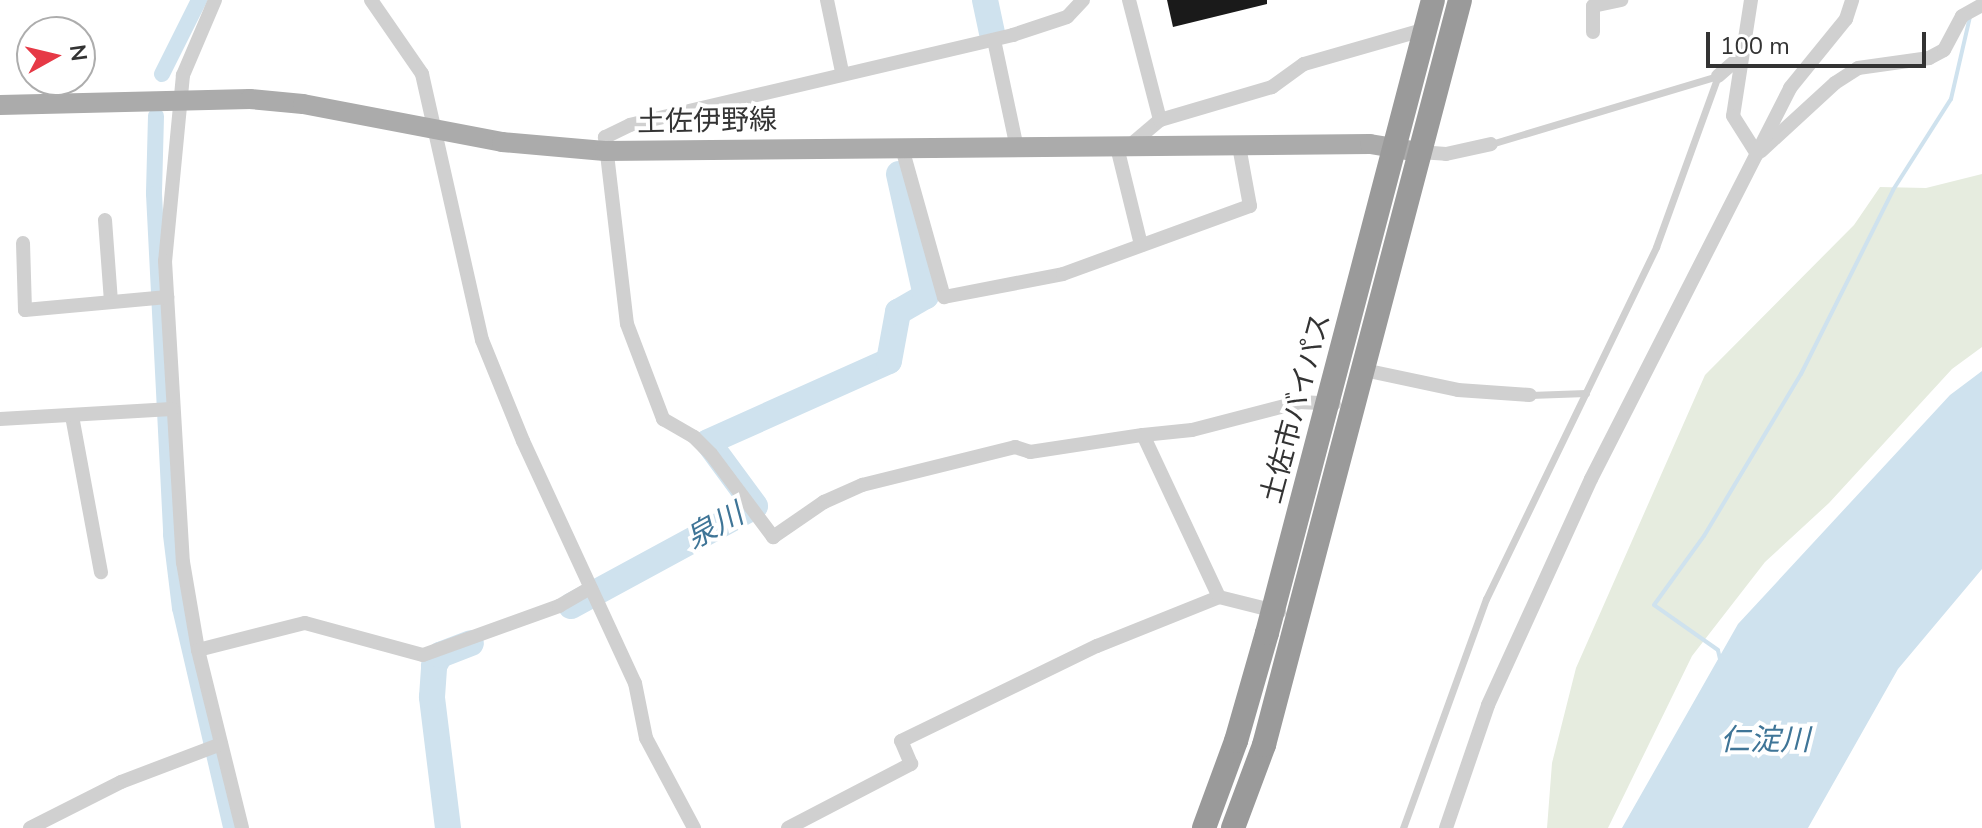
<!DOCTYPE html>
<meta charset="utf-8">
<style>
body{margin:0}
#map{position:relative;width:1982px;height:828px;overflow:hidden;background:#fff;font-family:"Nunito Sans","Noto Sans JP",sans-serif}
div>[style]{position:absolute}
.green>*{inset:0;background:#e6ecdf}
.water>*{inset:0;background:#cfe2ee}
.stream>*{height:4px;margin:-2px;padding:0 2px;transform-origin:2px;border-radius:2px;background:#cfe2ee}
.canal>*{height:16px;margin:-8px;padding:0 8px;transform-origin:8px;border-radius:8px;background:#cfe2ee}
.river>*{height:26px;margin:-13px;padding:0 13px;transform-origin:13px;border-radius:13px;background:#cfe2ee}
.building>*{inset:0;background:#1a1a1a}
.lane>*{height:7px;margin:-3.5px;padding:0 3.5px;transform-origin:3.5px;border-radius:3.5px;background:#d0d0d0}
.street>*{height:14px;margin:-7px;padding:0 7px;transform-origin:7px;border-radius:7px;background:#d0d0d0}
.primary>*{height:20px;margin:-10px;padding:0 10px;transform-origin:10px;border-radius:10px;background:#ababab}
.highway>*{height:24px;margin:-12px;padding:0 12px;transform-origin:12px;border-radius:12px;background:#9a9a9a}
span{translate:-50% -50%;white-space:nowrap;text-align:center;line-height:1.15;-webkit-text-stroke:8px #fff;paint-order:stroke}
.street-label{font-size:28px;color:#333}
.water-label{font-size:30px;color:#3f7597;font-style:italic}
.north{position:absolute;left:16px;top:16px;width:80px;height:80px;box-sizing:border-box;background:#fff;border:2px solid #adadad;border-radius:50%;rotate:82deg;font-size:22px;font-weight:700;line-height:32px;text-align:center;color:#333}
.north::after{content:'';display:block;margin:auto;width:28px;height:36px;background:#e63946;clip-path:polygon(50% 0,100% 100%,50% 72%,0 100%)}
.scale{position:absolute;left:1706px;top:32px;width:220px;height:36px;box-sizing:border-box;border:4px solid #333;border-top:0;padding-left:10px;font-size:24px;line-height:28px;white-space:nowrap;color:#333;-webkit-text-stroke:6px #fff;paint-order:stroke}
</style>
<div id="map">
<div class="green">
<i style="clip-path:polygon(1982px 174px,1982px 347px,1952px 369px,1829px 503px,1765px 562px,1692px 656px,1608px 828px,1547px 828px,1552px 763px,1576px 668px,1705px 375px,1854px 225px,1880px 187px,1926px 188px)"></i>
</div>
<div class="water">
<i style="clip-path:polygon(1982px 371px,1982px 569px,1898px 669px,1808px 828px,1622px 828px,1738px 624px,1950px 395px)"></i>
</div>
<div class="stream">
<i style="left:1720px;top:659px;width:9px;rotate:-103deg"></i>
<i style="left:1718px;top:650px;width:78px;rotate:-144.9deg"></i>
<i style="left:1654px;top:605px;width:85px;rotate:-54.1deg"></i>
<i style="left:1704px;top:536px;width:189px;rotate:-59.1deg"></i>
<i style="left:1801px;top:374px;width:206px;rotate:-63.4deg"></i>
<i style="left:1893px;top:190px;width:108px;rotate:-57.5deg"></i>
<i style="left:1951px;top:99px;width:84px;rotate:-77deg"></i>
</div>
<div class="canal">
<i style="left:162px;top:74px;width:83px;rotate:-63.4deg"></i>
<i style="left:156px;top:116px;width:78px;rotate:91.5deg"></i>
<i style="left:154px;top:194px;width:341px;rotate:87.1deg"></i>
<i style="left:171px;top:535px;width:74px;rotate:83deg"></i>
<i style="left:180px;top:608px;width:226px;rotate:76.9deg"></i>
</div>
<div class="river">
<i style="left:985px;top:0;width:34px;rotate:78deg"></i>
<i style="left:571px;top:606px;width:209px;rotate:-28.5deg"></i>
<i style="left:755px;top:506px;width:79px;rotate:-126.3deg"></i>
<i style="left:708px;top:442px;width:198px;rotate:-24.1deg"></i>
<i style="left:889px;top:361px;width:50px;rotate:-79.6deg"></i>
<i style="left:898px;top:312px;width:32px;rotate:-30deg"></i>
<i style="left:926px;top:296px;width:125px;rotate:-102.5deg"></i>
<i style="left:448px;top:828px;width:132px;rotate:-97deg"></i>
<i style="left:432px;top:697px;width:31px;rotate:-86deg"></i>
<i style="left:434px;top:666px;width:13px;rotate:-61deg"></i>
<i style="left:440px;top:655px;width:33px;rotate:-21deg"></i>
</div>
<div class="building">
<i style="clip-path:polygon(1167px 0,1267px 0,1267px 4px,1173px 27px)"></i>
</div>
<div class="lane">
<i style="left:1491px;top:144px;width:237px;rotate:-16.7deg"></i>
<i style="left:1530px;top:395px;width:56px;rotate:-2deg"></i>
<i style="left:1403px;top:828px;width:244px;rotate:-70.1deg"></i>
<i style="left:1486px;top:599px;width:391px;rotate:-64.2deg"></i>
<i style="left:1656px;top:247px;width:182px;rotate:-70.1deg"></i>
</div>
<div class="street">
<i style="left:215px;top:0;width:82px;rotate:113.1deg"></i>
<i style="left:183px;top:75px;width:187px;rotate:95.5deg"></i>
<i style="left:165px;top:261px;width:302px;rotate:86.6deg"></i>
<i style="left:183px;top:562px;width:89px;rotate:80.3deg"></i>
<i style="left:198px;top:650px;width:183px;rotate:76.1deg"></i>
<i style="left:371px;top:0;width:90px;rotate:55.4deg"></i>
<i style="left:422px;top:74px;width:273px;rotate:77.3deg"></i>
<i style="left:482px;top:340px;width:109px;rotate:67.9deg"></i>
<i style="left:523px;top:441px;width:267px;rotate:65.2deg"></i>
<i style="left:635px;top:683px;width:56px;rotate:78.7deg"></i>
<i style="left:646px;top:738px;width:102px;rotate:61.9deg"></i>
<i style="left:827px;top:0;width:74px;rotate:78.2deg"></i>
<i style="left:1083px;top:0;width:23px;rotate:133deg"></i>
<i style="left:1067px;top:17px;width:57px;rotate:161.6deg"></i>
<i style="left:1013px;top:35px;width:393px;rotate:166.8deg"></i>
<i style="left:630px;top:125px;width:28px;rotate:154deg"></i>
<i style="left:605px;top:137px;width:188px;rotate:83.3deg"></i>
<i style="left:627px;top:324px;width:102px;rotate:69.2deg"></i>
<i style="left:663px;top:419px;width:36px;rotate:30deg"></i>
<i style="left:694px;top:437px;width:24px;rotate:45deg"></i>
<i style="left:711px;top:454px;width:104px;rotate:53.2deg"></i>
<i style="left:773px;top:537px;width:62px;rotate:-34.5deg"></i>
<i style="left:824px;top:502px;width:42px;rotate:-24.1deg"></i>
<i style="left:862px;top:485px;width:158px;rotate:-13.9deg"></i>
<i style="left:1015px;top:447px;width:16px;rotate:18deg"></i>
<i style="left:1030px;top:452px;width:114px;rotate:-8.6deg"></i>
<i style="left:1129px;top:0;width:124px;rotate:75.5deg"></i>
<i style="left:1751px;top:0;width:117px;rotate:98.8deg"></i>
<i style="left:1733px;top:116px;width:45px;rotate:57.7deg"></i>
<i style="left:1593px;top:32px;width:26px;rotate:-90deg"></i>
<i style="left:1593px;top:6px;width:29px;rotate:-12deg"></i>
<i style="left:994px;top:40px;width:110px;rotate:78deg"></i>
<i style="left:1718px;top:76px;width:30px;rotate:-41deg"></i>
<i style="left:1117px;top:147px;width:101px;rotate:76.2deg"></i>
<i style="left:1128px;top:147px;width:42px;rotate:-40.2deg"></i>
<i style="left:1160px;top:120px;width:117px;rotate:-16.4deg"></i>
<i style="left:1272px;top:87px;width:39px;rotate:-36deg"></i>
<i style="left:1304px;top:64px;width:127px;rotate:-16deg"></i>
<i style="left:902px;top:148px;width:155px;rotate:74.3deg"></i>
<i style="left:944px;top:297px;width:121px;rotate:-10.9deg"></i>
<i style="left:1063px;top:274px;width:199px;rotate:-20deg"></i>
<i style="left:1250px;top:206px;width:61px;rotate:-100.4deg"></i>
<i style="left:1761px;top:151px;width:100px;rotate:-42.6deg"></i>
<i style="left:1835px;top:83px;width:27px;rotate:-33deg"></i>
<i style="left:1858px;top:68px;width:72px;rotate:-8deg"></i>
<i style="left:1929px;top:58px;width:17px;rotate:-28deg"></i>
<i style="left:1944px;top:50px;width:38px;rotate:-62deg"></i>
<i style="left:1962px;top:16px;width:23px;rotate:-29deg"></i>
<i style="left:1419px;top:152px;width:27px;rotate:4deg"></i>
<i style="left:1446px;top:154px;width:46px;rotate:-12.5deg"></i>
<i style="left:105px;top:220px;width:81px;rotate:85.8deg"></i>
<i style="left:23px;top:243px;width:67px;rotate:88.3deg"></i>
<i style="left:25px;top:310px;width:143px;rotate:-5.2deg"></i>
<i style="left:1364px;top:370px;width:96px;rotate:12deg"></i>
<i style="left:1458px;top:390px;width:72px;rotate:4deg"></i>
<i style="left:72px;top:416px;width:159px;rotate:79.5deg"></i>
<i style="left:0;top:419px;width:172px;rotate:-3.3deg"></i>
<i style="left:1219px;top:597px;width:179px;rotate:-115.1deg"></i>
<i style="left:1143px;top:435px;width:49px;rotate:-5.8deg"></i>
<i style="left:1192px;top:430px;width:112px;rotate:-14.5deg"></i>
<i style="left:1300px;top:402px;width:34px;rotate:3deg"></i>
<i style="left:198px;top:650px;width:110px;rotate:-14.2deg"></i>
<i style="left:305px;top:623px;width:122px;rotate:15.2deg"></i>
<i style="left:423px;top:655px;width:145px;rotate:-19.8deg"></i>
<i style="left:559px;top:606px;width:36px;rotate:-30deg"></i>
<i style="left:30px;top:828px;width:102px;rotate:-26.8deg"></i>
<i style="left:121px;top:782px;width:107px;rotate:-20.8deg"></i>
<i style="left:788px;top:828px;width:139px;rotate:-27.5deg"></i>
<i style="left:911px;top:764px;width:25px;rotate:-113deg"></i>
<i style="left:901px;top:741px;width:218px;rotate:-25.9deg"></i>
<i style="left:1097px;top:646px;width:131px;rotate:-21.9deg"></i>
<i style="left:1219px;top:597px;width:62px;rotate:14deg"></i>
<i style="left:1446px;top:828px;width:130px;rotate:-71.1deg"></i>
<i style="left:1488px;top:705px;width:248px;rotate:-65.5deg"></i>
<i style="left:1591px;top:479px;width:439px;rotate:-63deg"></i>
<i style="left:1790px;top:88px;width:89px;rotate:-50.9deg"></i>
<i style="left:1846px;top:19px;width:20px;rotate:-72deg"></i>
</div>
<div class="primary">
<i style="left:0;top:105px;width:250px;rotate:-1.4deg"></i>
<i style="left:250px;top:99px;width:53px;rotate:5.4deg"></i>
<i style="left:303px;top:104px;width:203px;rotate:10.8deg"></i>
<i style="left:502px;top:142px;width:103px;rotate:5deg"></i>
<i style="left:605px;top:151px;width:765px;rotate:-0.52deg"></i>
<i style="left:1370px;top:144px;width:50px;rotate:9.3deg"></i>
</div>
<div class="highway">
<i style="left:1204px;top:828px;width:93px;rotate:-69.8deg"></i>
<i style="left:1236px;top:741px;width:112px;rotate:-74deg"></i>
<i style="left:1267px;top:633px;width:654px;rotate:-75.31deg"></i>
<i style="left:1233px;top:828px;width:89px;rotate:-69.5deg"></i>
<i style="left:1264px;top:745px;width:770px;rotate:-75.26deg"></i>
</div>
<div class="street-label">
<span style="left:707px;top:121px;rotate:-1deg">土佐伊野線</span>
<span style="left:1296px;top:408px;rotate:-75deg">土佐市バイパス</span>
</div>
<div class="water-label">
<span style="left:715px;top:527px;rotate:-29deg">泉川</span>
<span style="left:1765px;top:741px">仁淀川</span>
</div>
<div class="north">N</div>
<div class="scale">100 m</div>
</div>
